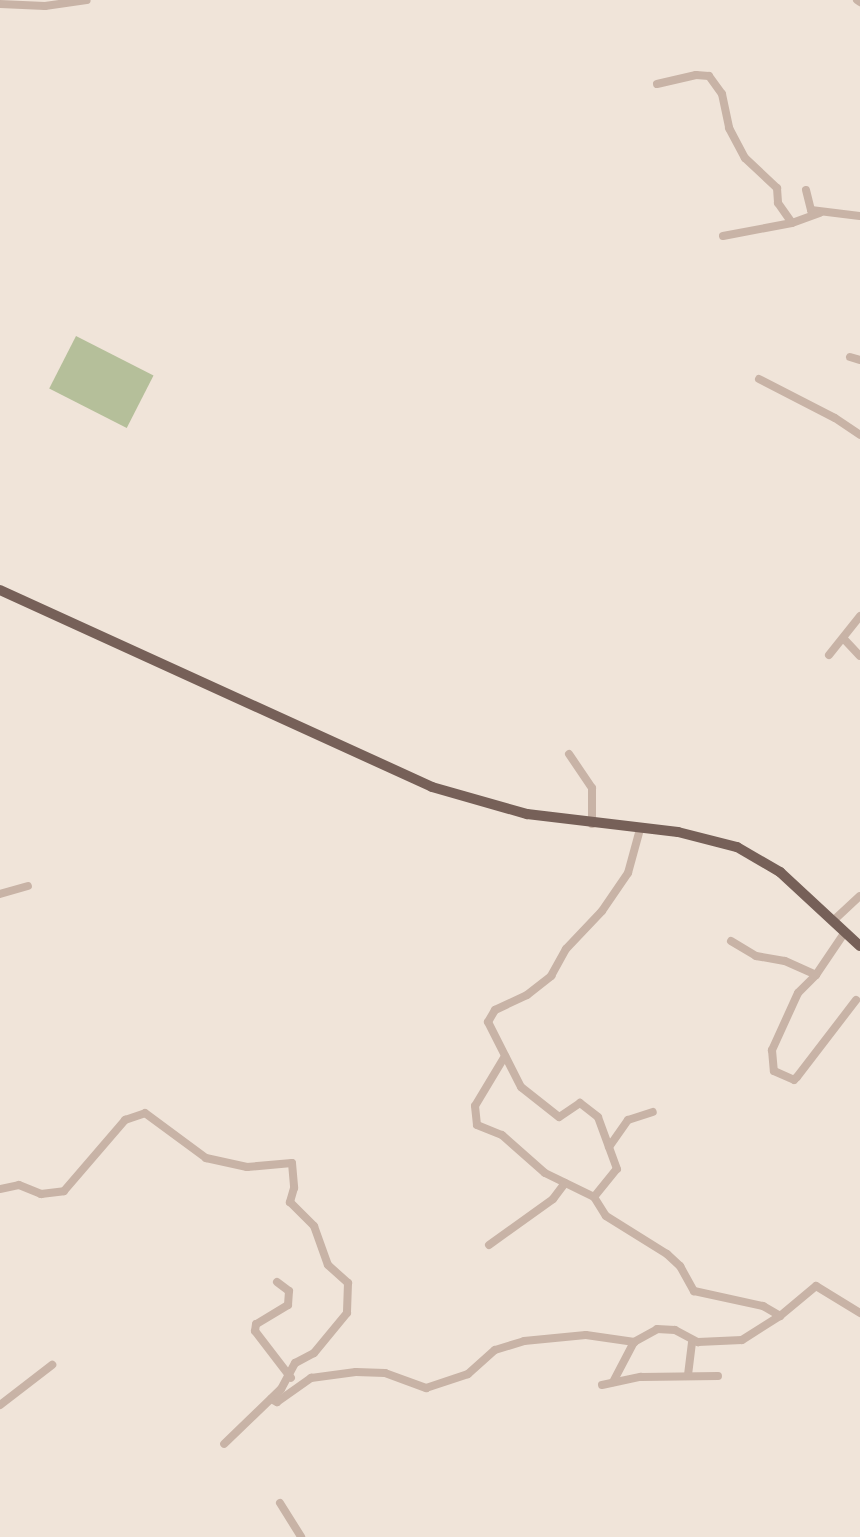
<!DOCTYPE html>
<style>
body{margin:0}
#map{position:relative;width:860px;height:1537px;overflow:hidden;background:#f0e4d9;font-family:"Varela Round",sans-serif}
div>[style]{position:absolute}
.green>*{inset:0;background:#b5bf9a;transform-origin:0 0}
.minor>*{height:8px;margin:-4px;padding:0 4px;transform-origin:4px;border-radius:4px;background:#c8b3a6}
.major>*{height:10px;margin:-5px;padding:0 5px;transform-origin:5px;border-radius:5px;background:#766058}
span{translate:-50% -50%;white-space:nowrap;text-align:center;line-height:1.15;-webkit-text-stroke:4.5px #f8eee5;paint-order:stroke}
</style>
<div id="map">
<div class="green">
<i style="left:76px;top:336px;width:87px;height:59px;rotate:27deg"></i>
</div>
<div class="minor">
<i style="left:857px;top:0;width:4px;rotate:34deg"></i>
<i style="left:0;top:4px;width:45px;rotate:2.5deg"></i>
<i style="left:45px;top:6px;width:42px;rotate:-8.1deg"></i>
<i style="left:657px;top:84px;width:40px;rotate:-13deg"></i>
<i style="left:696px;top:75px;width:13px;rotate:4deg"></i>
<i style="left:709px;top:76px;width:22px;rotate:54deg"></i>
<i style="left:722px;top:94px;width:35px;rotate:78deg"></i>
<i style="left:729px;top:128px;width:34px;rotate:62deg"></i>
<i style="left:745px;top:158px;width:44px;rotate:43.2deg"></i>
<i style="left:777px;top:188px;width:15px;rotate:86deg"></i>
<i style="left:778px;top:203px;width:24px;rotate:55deg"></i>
<i style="left:806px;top:190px;width:21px;rotate:76deg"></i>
<i style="left:811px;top:210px;width:49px;rotate:7deg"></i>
<i style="left:723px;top:236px;width:70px;rotate:-10.7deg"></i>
<i style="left:792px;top:223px;width:30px;rotate:-20deg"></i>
<i style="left:850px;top:357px;width:10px;rotate:17deg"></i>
<i style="left:759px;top:379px;width:85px;rotate:27.2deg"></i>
<i style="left:835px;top:418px;width:30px;rotate:34deg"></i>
<i style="left:844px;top:639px;width:23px;rotate:47deg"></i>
<i style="left:829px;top:655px;width:50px;rotate:-51.5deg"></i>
<i style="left:569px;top:754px;width:41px;rotate:55.9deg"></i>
<i style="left:592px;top:788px;width:36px;rotate:90deg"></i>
<i style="left:0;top:894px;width:29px;rotate:-16deg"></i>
<i style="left:834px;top:920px;width:35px;rotate:-43deg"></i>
<i style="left:845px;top:932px;width:52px;rotate:124deg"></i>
<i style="left:816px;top:975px;width:25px;rotate:135deg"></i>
<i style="left:798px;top:993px;width:63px;rotate:114.5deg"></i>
<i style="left:772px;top:1050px;width:21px;rotate:85deg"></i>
<i style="left:774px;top:1071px;width:22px;rotate:24deg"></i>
<i style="left:794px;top:1080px;width:4px;rotate:-45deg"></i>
<i style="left:797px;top:1077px;width:97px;rotate:-52.5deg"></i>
<i style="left:731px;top:941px;width:29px;rotate:31deg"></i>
<i style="left:756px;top:956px;width:29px;rotate:10deg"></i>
<i style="left:785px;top:961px;width:34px;rotate:24deg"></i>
<i style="left:505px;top:1056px;width:58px;rotate:121deg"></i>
<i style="left:475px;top:1106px;width:19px;rotate:84deg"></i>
<i style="left:477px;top:1125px;width:27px;rotate:22deg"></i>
<i style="left:502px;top:1135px;width:57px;rotate:41.5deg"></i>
<i style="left:545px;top:1173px;width:55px;rotate:26.1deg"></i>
<i style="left:594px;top:1197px;width:22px;rotate:58deg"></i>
<i style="left:606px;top:1216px;width:72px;rotate:31.9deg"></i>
<i style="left:667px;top:1254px;width:18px;rotate:43deg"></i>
<i style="left:680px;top:1266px;width:29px;rotate:61deg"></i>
<i style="left:694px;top:1291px;width:71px;rotate:12.3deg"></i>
<i style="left:763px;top:1306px;width:20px;rotate:30deg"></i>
<i style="left:609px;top:1147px;width:33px;rotate:-55deg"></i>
<i style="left:628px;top:1120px;width:26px;rotate:-18deg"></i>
<i style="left:0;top:1189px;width:19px;rotate:-12deg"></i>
<i style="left:19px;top:1185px;width:24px;rotate:22deg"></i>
<i style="left:41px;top:1194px;width:23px;rotate:-7deg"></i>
<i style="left:64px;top:1191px;width:94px;rotate:-49.3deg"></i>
<i style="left:125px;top:1120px;width:21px;rotate:-19deg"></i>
<i style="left:145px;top:1113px;width:76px;rotate:36.4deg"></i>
<i style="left:206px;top:1158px;width:42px;rotate:12.4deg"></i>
<i style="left:247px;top:1167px;width:45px;rotate:-5.1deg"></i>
<i style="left:292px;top:1163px;width:25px;rotate:85deg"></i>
<i style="left:294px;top:1188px;width:15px;rotate:106deg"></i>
<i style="left:290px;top:1202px;width:34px;rotate:45deg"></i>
<i style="left:314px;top:1226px;width:41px;rotate:70.3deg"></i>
<i style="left:328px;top:1265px;width:27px;rotate:42deg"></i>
<i style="left:348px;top:1283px;width:30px;rotate:92deg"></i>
<i style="left:347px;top:1313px;width:52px;rotate:129.5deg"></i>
<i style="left:314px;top:1353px;width:21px;rotate:152deg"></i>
<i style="left:295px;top:1363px;width:30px;rotate:118deg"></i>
<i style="left:281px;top:1389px;width:79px;rotate:136deg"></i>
<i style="left:594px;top:1197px;width:36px;rotate:-51deg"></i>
<i style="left:617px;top:1169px;width:55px;rotate:-110.1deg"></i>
<i style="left:598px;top:1117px;width:23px;rotate:-142deg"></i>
<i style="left:580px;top:1103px;width:25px;rotate:146deg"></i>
<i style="left:559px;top:1117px;width:48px;rotate:-141.7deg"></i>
<i style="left:521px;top:1087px;width:73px;rotate:-116.9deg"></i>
<i style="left:488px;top:1022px;width:14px;rotate:-60deg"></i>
<i style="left:495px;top:1010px;width:35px;rotate:-25deg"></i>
<i style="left:527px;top:995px;width:31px;rotate:-38deg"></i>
<i style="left:551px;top:976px;width:31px;rotate:-61deg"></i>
<i style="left:566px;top:949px;width:52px;rotate:-46.5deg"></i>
<i style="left:602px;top:911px;width:46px;rotate:-55.6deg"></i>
<i style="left:628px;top:873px;width:46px;rotate:-74.7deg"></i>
<i style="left:489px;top:1245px;width:79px;rotate:-35.7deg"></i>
<i style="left:553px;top:1199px;width:20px;rotate:-53deg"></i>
<i style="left:277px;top:1282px;width:15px;rotate:37deg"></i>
<i style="left:289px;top:1291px;width:14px;rotate:94deg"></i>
<i style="left:288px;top:1305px;width:37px;rotate:149deg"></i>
<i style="left:256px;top:1324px;width:7px;rotate:98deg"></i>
<i style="left:255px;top:1331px;width:59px;rotate:52.5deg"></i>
<i style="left:688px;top:1375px;width:34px;rotate:-83deg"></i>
<i style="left:613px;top:1382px;width:45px;rotate:-62.3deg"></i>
<i style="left:634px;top:1342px;width:26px;rotate:-29deg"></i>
<i style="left:657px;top:1329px;width:18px;rotate:3deg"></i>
<i style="left:675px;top:1330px;width:26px;rotate:28deg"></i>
<i style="left:698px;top:1342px;width:44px;rotate:-2.6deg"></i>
<i style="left:742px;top:1340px;width:45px;rotate:-32.3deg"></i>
<i style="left:780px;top:1316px;width:47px;rotate:-39.8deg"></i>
<i style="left:816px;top:1286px;width:52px;rotate:31.5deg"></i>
<i style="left:602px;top:1385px;width:40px;rotate:-12deg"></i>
<i style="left:641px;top:1377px;width:77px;rotate:-0.7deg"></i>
<i style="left:271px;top:1399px;width:7px;rotate:27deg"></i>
<i style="left:277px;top:1402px;width:42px;rotate:-35.2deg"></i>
<i style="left:311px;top:1378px;width:45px;rotate:-7.6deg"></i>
<i style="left:356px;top:1372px;width:29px;rotate:2deg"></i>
<i style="left:385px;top:1373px;width:44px;rotate:20.1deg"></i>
<i style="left:426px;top:1388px;width:44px;rotate:-18.4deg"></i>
<i style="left:468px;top:1374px;width:36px;rotate:-42deg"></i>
<i style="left:495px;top:1350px;width:30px;rotate:-17deg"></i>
<i style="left:524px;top:1341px;width:62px;rotate:-5.5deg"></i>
<i style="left:586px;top:1335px;width:49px;rotate:8.3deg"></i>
<i style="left:0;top:1405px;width:66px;rotate:-37.6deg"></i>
<i style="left:280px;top:1503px;width:40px;rotate:58deg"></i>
</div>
<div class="major">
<i style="left:0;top:590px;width:475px;rotate:24.5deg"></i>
<i style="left:432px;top:787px;width:99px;rotate:15.9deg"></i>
<i style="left:527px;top:814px;width:152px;rotate:6.8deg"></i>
<i style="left:678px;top:832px;width:61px;rotate:14.3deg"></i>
<i style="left:737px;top:847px;width:50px;rotate:30.2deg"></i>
<i style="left:780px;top:872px;width:109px;rotate:42.8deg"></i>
</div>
</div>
